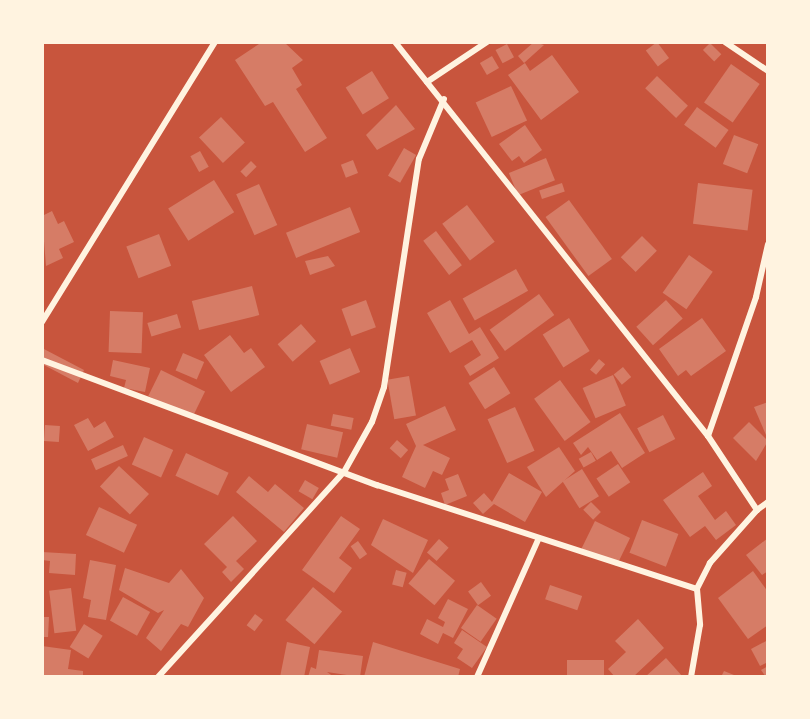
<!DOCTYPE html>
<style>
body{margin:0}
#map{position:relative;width:810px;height:719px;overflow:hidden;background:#c8553d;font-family:Inter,sans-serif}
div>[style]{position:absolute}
.building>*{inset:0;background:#d67c66;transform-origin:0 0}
.minor>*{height:6px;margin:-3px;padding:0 3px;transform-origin:3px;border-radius:3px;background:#fff3e0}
span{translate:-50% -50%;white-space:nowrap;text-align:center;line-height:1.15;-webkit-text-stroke:4.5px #fff3e0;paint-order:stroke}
.frame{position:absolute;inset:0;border:44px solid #fff3e0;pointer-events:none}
</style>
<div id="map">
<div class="building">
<i style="clip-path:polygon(262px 42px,284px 42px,303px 60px,292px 68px,302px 85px,296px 89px,327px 138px,305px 152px,273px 102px,265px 106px,235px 60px)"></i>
<i style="clip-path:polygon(534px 42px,544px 45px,524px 63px,518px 56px)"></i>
<i style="left:657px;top:42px;width:20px;height:14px;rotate:53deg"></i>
<i style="left:710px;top:43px;width:16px;height:10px;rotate:45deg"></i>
<i style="left:507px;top:44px;width:15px;height:13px;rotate:62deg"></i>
<i style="clip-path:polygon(552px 55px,579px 92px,541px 120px,508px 75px,525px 63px,530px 71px)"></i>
<i style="left:492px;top:56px;width:14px;height:14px;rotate:60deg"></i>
<i style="left:731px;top:64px;width:35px;height:47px;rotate:35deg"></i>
<i style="left:372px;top:71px;width:32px;height:31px;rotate:58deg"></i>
<i style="left:657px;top:76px;width:43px;height:17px;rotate:44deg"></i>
<i style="left:511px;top:86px;width:38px;height:39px;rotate:65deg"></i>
<i style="clip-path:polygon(396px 105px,415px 129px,377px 150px,366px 135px)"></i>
<i style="left:697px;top:107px;width:39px;height:22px;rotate:36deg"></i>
<i style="left:221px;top:117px;width:35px;height:30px;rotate:47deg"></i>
<i style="clip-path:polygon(525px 125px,542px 150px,524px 163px,519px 156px,512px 161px,499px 144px)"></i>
<i style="left:734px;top:135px;width:26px;height:31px;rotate:21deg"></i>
<i style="left:404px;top:148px;width:14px;height:32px;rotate:30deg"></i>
<i style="left:200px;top:151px;width:18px;height:11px;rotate:61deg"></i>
<i style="left:546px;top:158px;width:24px;height:40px;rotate:68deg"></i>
<i style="left:353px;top:160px;width:14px;height:13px;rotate:69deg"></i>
<i style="left:251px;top:161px;width:8px;height:15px;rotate:45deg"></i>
<i style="left:214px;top:180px;width:38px;height:54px;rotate:58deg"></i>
<i style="left:562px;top:183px;width:9px;height:24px;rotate:72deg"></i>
<i style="left:698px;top:183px;width:55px;height:41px;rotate:7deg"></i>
<i style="left:259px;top:184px;width:45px;height:25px;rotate:66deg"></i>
<i style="left:569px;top:200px;width:73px;height:29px;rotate:54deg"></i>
<i style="left:467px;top:205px;width:46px;height:31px;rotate:53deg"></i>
<i style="left:350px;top:207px;width:27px;height:69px;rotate:68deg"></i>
<i style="clip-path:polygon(52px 211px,58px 224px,64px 221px,74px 242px,59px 249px,63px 258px,46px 266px,42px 216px)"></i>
<i style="left:436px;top:231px;width:43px;height:16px;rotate:53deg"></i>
<i style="left:159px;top:234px;width:34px;height:35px;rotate:69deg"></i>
<i style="left:642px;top:236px;width:21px;height:30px;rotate:45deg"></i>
<i style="left:689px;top:255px;width:29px;height:46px;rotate:35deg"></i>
<i style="clip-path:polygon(328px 256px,335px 266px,310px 275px,305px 261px)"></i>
<i style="left:516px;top:269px;width:25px;height:61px;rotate:61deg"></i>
<i style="left:252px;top:286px;width:30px;height:62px;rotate:76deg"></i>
<i style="left:539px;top:294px;width:26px;height:61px;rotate:54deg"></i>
<i style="left:366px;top:300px;width:29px;height:26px;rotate:70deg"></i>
<i style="clip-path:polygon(450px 300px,469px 334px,480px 327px,499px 358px,470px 376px,464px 366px,481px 355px,472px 340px,450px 353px,427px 313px)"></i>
<i style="left:666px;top:300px;width:25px;height:40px;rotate:48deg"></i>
<i style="left:110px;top:311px;width:33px;height:41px;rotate:2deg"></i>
<i style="left:177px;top:314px;width:14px;height:31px;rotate:73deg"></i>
<i style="left:569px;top:318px;width:39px;height:31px;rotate:58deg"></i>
<i style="clip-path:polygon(702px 318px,726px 351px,691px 376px,686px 370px,678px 376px,659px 349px)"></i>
<i style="left:301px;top:324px;width:23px;height:31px;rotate:49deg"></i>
<i style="clip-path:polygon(230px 335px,244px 353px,251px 348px,265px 367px,231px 392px,204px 355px)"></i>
<i style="clip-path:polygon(42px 348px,84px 370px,78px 383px,42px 364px)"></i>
<i style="left:350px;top:348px;width:26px;height:33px;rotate:67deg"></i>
<i style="left:183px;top:353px;width:23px;height:19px;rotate:23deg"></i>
<i style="left:599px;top:359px;width:8px;height:14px;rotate:40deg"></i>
<i style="clip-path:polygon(113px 360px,150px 368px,145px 392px,124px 388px,126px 380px,110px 376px)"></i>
<i style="left:494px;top:367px;width:31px;height:30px;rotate:58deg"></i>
<i style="left:623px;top:367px;width:13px;height:12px;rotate:51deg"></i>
<i style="left:161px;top:370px;width:49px;height:29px;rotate:26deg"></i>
<i style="left:613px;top:375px;width:33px;height:33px;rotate:67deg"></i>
<i style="left:409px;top:376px;width:40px;height:22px;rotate:80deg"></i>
<i style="left:560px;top:380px;width:52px;height:32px;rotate:54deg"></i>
<i style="clip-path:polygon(768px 402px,768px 434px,766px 435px,754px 407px)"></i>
<i style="clip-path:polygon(445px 406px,456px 430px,423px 445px,450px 458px,442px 475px,433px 471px,425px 488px,402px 477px,416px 446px,406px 424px)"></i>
<i style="left:515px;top:407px;width:48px;height:30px;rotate:66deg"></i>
<i style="clip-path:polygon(620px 413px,645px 453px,622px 468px,611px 451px,597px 460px,588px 447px,581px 455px,573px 443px)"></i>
<i style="left:333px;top:414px;width:21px;height:12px;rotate:11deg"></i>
<i style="left:663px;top:415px;width:27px;height:29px;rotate:63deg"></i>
<i style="clip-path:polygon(88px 418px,94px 428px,105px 421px,114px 437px,88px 451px,74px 425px)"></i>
<i style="clip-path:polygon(749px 422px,768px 441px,756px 461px,733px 438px)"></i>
<i style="left:307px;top:424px;width:37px;height:26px;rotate:13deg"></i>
<i style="left:45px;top:425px;width:15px;height:16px;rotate:4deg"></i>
<i style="left:144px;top:437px;width:32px;height:30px;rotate:24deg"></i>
<i style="left:397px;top:440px;width:15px;height:11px;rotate:42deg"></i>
<i style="left:123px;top:445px;width:12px;height:35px;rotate:66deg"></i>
<i style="clip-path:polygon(559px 447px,575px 471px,546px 497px,527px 467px)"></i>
<i style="left:591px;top:452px;width:10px;height:14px;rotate:61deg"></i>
<i style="left:186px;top:453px;width:47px;height:25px;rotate:25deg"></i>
<i style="left:618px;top:464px;width:22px;height:26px;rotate:56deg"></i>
<i style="left:119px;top:466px;width:41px;height:28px;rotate:43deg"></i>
<i style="left:582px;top:469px;width:32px;height:23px;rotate:58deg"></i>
<i style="clip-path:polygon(703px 472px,712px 486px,698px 496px,715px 520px,726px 511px,736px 525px,716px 540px,705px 526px,690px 537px,663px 500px)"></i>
<i style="clip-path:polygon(509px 473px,542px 492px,525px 522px,494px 504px,483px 514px,473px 503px,484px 493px,492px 502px)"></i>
<i style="clip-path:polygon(458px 474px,467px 496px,445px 505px,441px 493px,449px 490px,445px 479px)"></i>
<i style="clip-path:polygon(249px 476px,268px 492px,275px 484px,304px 508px,284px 532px,236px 492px)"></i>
<i style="left:305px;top:480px;width:16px;height:13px;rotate:30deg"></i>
<i style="left:591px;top:502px;width:14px;height:11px;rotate:45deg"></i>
<i style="left:99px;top:507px;width:42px;height:31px;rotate:25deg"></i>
<i style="clip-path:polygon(233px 516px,257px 541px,236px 561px,244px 569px,231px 582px,222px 572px,227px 567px,204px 544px)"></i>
<i style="clip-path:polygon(341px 516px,360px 529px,339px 558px,352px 568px,334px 593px,302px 570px)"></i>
<i style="clip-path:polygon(383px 519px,428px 540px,413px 573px,371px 545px)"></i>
<i style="left:642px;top:520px;width:39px;height:35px;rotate:21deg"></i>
<i style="left:595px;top:521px;width:39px;height:31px;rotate:26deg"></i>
<i style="clip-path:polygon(768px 538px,768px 571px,762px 575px,746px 555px)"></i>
<i style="left:439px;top:539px;width:13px;height:18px;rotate:42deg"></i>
<i style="left:358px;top:541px;width:16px;height:9px;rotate:55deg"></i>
<i style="clip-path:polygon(42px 552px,76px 554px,75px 575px,49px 573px,50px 561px,42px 560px)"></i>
<i style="left:429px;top:559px;width:34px;height:32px;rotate:40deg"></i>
<i style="clip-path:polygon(90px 560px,116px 565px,106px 620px,88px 617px,91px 600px,83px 598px)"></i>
<i style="clip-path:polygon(125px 568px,169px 583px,181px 569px,204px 598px,188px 627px,181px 624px,161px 651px,146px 638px,164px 610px,158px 613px,119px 590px)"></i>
<i style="left:396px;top:570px;width:11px;height:15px;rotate:15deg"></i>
<i style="clip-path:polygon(753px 571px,768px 592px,768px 625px,748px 639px,718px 598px)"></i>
<i style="left:481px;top:582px;width:17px;height:16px;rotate:54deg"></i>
<i style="left:550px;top:585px;width:34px;height:15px;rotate:19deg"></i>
<i style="left:313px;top:587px;width:38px;height:43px;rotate:40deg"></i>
<i style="left:71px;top:588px;width:43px;height:22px;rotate:83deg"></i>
<i style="left:123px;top:597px;width:31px;height:27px;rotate:29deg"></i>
<i style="clip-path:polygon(448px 599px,468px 609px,453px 638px,443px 633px,438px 644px,420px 634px,427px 619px,443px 627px,445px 622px,438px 618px)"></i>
<i style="left:477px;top:605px;width:24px;height:28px;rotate:35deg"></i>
<i style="left:255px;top:614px;width:10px;height:14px;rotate:37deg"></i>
<i style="clip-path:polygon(42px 617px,49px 617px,48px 637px,42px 637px)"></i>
<i style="clip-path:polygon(638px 619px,664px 648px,633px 677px,615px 677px,608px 669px,626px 652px,615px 641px)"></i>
<i style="left:84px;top:624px;width:22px;height:27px;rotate:32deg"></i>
<i style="clip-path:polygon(462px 630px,487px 647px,472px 668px,457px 658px,463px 649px,454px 643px)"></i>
<i style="clip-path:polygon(768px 640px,768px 662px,760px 666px,751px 649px)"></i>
<i style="clip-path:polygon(287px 642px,310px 647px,304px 677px,280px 677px)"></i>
<i style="clip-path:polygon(373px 642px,460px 669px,458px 677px,364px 677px)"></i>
<i style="clip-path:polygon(42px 646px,71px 650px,68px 669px,83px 671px,83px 677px,42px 677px)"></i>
<i style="clip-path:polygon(319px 650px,363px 656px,360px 677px,327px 672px,334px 677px,308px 677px,311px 667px,316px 669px)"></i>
<i style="clip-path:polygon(666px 658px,683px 677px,645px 677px)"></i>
<i style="left:567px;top:660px;width:37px;height:17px"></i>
<i style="clip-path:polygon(768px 666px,768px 677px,766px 677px,761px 670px)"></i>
<i style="clip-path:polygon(724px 671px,739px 677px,721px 677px)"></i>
</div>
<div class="minor">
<i style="left:395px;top:42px;width:503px;rotate:51.54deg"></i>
<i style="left:708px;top:436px;width:89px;rotate:56.5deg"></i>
<i style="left:757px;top:510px;width:71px;rotate:131.6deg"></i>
<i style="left:710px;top:563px;width:29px;rotate:117deg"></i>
<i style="left:697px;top:589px;width:36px;rotate:85deg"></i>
<i style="left:700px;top:625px;width:53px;rotate:99.8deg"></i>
<i style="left:725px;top:42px;width:52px;rotate:34deg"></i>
<i style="left:427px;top:82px;width:72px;rotate:-33.7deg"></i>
<i style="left:42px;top:322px;width:329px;rotate:-58.3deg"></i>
<i style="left:42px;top:360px;width:358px;rotate:20.5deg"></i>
<i style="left:377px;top:485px;width:336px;rotate:18deg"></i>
<i style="left:708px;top:436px;width:147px;rotate:-70.9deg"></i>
<i style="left:756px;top:297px;width:54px;rotate:-77.2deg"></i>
<i style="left:757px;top:510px;width:14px;rotate:-36deg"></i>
<i style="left:158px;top:677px;width:277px;rotate:-47.8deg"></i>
<i style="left:344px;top:472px;width:57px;rotate:-60.8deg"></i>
<i style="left:372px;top:422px;width:37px;rotate:-71deg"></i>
<i style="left:384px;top:387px;width:231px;rotate:-81.3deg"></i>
<i style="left:419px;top:159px;width:65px;rotate:-67.4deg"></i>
<i style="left:477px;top:677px;width:152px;rotate:-66deg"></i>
</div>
<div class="frame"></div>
</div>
